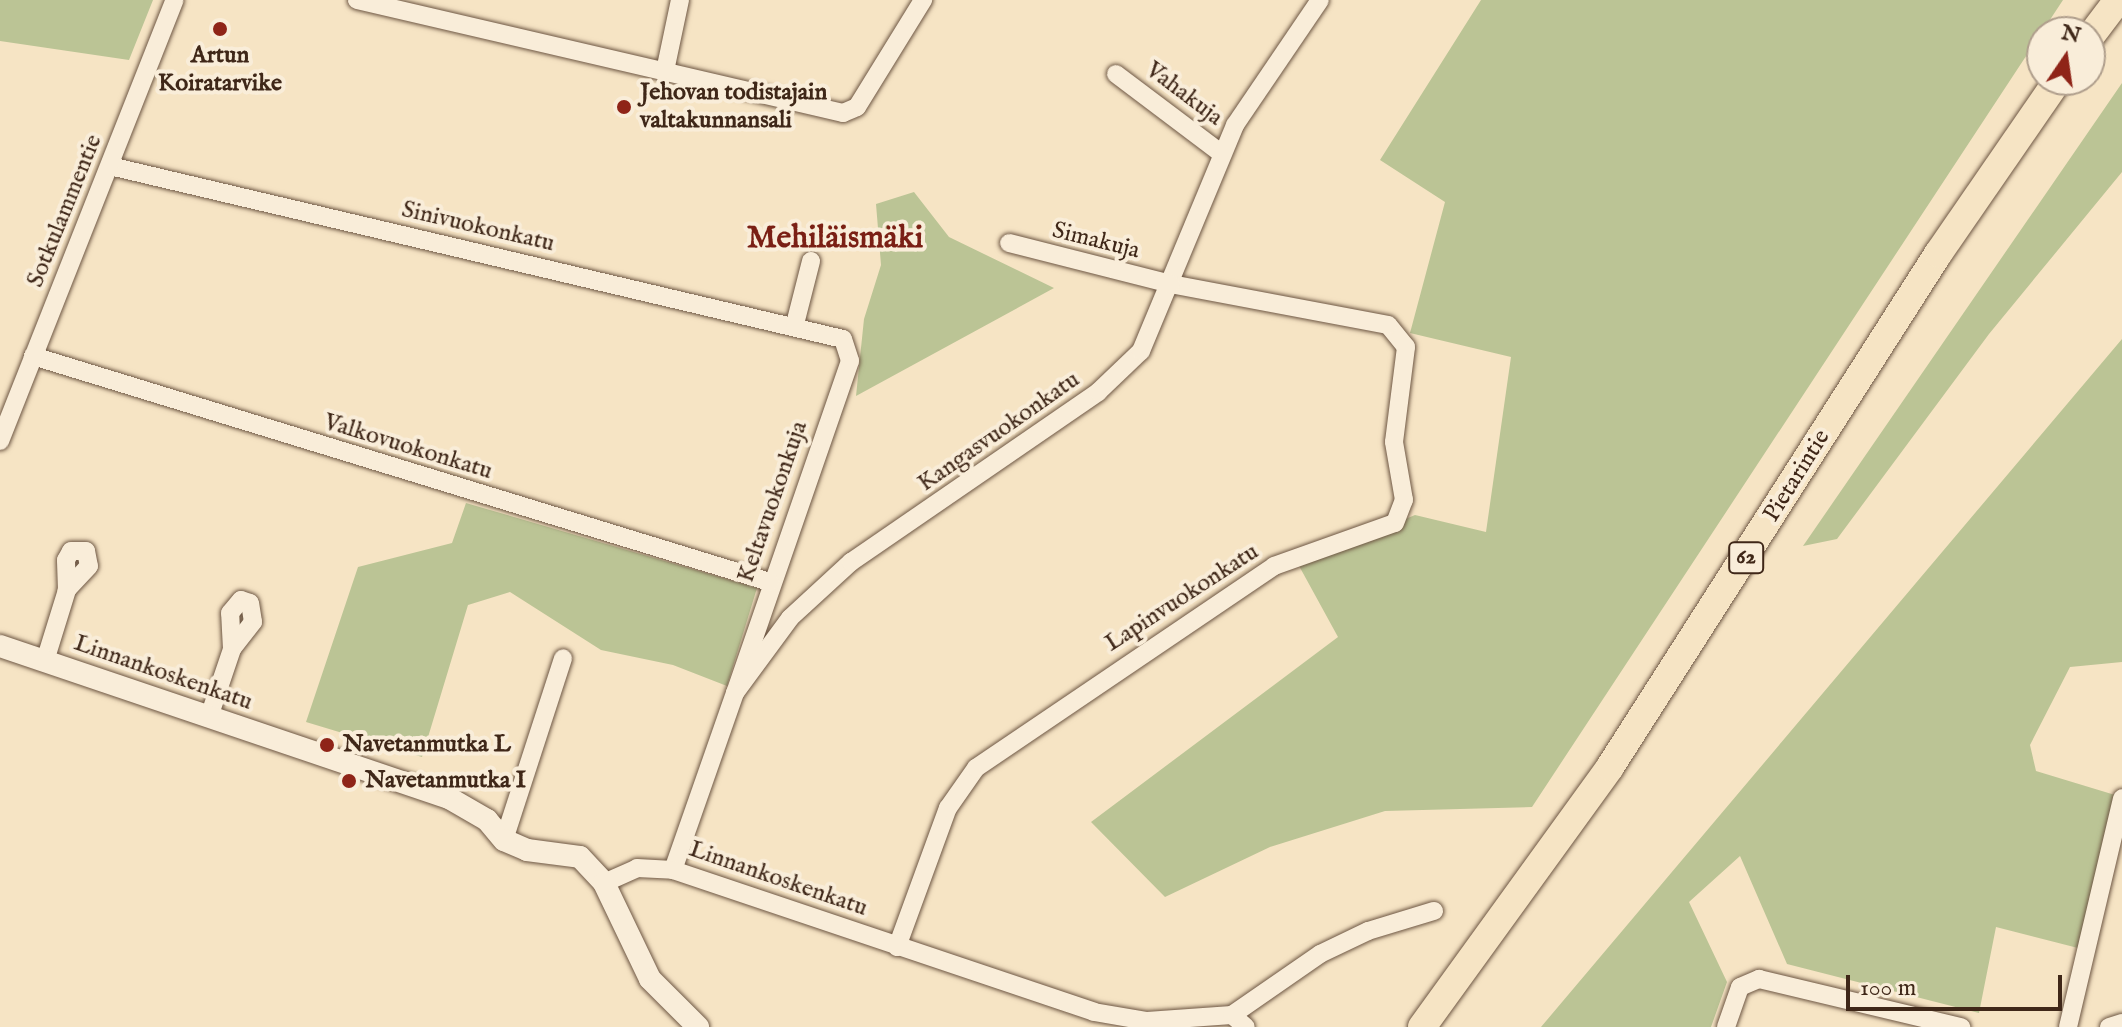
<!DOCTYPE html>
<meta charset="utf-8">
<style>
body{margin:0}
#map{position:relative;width:2122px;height:1027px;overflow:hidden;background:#f6e4c4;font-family:"IM FELL English",serif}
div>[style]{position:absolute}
.green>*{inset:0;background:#bbc495}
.roads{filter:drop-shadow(0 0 2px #6d5643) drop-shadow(0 0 2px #6d5643)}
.minor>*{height:18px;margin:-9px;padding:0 9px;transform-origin:9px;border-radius:9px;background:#f9edd9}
.tertiary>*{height:22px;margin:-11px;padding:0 11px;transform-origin:11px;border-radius:11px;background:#f9edd9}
.primary>*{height:28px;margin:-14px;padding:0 14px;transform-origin:14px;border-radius:14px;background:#f6e4c4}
.dots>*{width:22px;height:22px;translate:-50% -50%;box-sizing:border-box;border:4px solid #f9edd9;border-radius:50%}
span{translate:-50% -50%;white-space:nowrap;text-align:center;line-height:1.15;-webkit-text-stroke:8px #f9edd9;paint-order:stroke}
.shield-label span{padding:2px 6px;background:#f9edd9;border:2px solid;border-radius:6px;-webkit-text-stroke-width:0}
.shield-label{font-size:22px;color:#3f2718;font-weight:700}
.poi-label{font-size:24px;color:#3f2718;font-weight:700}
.left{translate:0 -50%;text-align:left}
.street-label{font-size:24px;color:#3f2718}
.district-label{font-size:32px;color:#7a1f14;font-weight:700}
.north{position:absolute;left:2026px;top:16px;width:80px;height:80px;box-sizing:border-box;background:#f9edd9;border:2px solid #af9e8c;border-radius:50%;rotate:13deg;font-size:22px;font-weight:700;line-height:32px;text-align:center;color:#3f2718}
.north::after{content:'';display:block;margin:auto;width:28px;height:36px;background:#8f2418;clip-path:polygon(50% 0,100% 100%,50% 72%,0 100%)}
.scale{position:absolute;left:1846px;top:975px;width:216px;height:36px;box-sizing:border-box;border:4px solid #3f2718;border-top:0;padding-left:10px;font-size:24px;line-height:28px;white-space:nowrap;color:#3f2718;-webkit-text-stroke:6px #f9edd9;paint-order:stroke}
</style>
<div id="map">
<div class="green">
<i style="clip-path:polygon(0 0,153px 0,129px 60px,0 41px)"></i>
<i style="clip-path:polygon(1481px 0,2063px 0,1532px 807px,1385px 811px,1270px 847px,1165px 897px,1091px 822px,1338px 637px,1298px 564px,1415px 515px,1486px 532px,1511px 357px,1410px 333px,1445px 202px,1380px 160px)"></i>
<i style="clip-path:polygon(2122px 83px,2122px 172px,1989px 334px,1837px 539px,1803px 546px)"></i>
<i style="clip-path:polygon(914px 192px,949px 237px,1054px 288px,856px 396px,864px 319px,881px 265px,876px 204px)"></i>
<i style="clip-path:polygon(2122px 339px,2122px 662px,2070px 667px,2030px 745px,2036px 771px,2115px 795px,2078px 948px,1996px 927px,1979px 1013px,1787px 964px,1740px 856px,1689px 902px,1727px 982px,1711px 1027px,1541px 1027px)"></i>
<i style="clip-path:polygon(466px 503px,757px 588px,727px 686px,673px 665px,601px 650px,510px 592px,468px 605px,422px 757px,306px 722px,358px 567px,452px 543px)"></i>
</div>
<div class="roads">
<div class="minor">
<i style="left:357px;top:0;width:499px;rotate:13.1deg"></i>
<i style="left:843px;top:113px;width:15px;rotate:-23deg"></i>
<i style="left:857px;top:107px;width:126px;rotate:-58.3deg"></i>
<i style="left:665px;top:71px;width:73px;rotate:-78.1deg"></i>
<i style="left:1116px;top:74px;width:133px;rotate:37deg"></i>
<i style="left:110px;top:166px;width:753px;rotate:13.28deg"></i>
<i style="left:843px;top:339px;width:23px;rotate:72deg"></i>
<i style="left:850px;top:361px;width:351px;rotate:109.1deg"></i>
<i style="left:795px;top:324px;width:65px;rotate:-75.7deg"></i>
<i style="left:33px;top:356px;width:771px;rotate:17.05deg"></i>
<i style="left:0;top:441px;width:474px;rotate:-68.4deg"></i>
<i style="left:45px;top:661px;width:74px;rotate:-72.8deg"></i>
<i style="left:67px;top:590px;width:30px;rotate:-92deg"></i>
<i style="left:66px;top:560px;width:10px;rotate:-61deg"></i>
<i style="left:71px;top:551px;width:15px"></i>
<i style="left:86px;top:551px;width:15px;rotate:79deg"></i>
<i style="left:89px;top:566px;width:33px;rotate:133deg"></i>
<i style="left:209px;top:717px;width:72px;rotate:-71.3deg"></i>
<i style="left:232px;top:649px;width:36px;rotate:-93deg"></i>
<i style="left:230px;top:613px;width:17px;rotate:-50deg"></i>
<i style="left:241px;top:600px;width:9px;rotate:18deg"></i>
<i style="left:250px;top:603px;width:19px;rotate:81deg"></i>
<i style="left:253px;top:622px;width:34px;rotate:128deg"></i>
<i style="left:504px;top:840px;width:191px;rotate:-72deg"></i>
<i style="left:673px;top:870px;width:188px;rotate:-70.7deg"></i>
<i style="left:735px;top:693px;width:93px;rotate:-53.7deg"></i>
<i style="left:790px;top:618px;width:83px;rotate:-42.6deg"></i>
<i style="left:851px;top:562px;width:300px;rotate:-34.5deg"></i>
<i style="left:1098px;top:392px;width:59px;rotate:-43.6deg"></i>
<i style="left:1141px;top:351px;width:245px;rotate:-67.4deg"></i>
<i style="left:1235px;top:125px;width:151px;rotate:-55.8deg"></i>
<i style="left:604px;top:883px;width:36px;rotate:-24deg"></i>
<i style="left:637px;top:868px;width:36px;rotate:3deg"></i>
<i style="left:673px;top:870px;width:444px;rotate:18.6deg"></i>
<i style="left:1094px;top:1012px;width:54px;rotate:9.6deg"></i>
<i style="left:1147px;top:1021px;width:85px;rotate:-4deg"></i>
<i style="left:1232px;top:1015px;width:18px;rotate:41deg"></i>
<i style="left:897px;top:947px;width:148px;rotate:-69.9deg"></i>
<i style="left:948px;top:808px;width:49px;rotate:-55deg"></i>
<i style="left:976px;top:768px;width:360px;rotate:-34.1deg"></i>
<i style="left:1274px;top:566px;width:128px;rotate:-19.6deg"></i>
<i style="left:1395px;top:523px;width:25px;rotate:-69deg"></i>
<i style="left:1404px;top:500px;width:59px;rotate:-99.8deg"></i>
<i style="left:1394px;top:442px;width:96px;rotate:-82.8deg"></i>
<i style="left:1406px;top:347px;width:28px;rotate:-129deg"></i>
<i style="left:1388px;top:325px;width:221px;rotate:-169.3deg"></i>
<i style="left:1171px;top:284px;width:167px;rotate:-165.8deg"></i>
<i style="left:1232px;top:1015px;width:107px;rotate:-34.7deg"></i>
<i style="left:1320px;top:954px;width:53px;rotate:-25.6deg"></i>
<i style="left:1368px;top:931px;width:69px;rotate:-16.9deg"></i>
<i style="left:1726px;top:1027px;width:42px;rotate:-70.7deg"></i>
<i style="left:1740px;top:987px;width:21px;rotate:-23deg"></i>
<i style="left:1759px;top:979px;width:208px;rotate:13.4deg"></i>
<i style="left:2068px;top:1027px;width:235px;rotate:-76.7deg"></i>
<i style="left:2109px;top:1027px;width:14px;rotate:-17deg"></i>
</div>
<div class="tertiary">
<i style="left:0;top:646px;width:474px;rotate:18.7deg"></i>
<i style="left:449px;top:798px;width:44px;rotate:30.1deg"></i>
<i style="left:487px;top:820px;width:26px;rotate:50deg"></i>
<i style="left:504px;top:840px;width:25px;rotate:23deg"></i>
<i style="left:527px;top:850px;width:53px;rotate:7.5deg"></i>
<i style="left:580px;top:857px;width:35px;rotate:47deg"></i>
<i style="left:604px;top:883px;width:106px;rotate:64.4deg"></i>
<i style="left:650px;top:979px;width:68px;rotate:45deg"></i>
</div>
<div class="primary">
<i style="left:2090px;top:37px;width:46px;rotate:-52.9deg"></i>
<i style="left:1422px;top:1027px;width:321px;rotate:-54.1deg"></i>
<i style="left:1610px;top:767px;width:609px;rotate:-57.41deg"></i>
<i style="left:1938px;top:254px;width:211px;rotate:-55.4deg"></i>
</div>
</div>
<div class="dots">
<i style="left:220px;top:29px;background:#8f2418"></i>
<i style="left:624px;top:107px;background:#8f2418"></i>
<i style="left:327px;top:745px;background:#8f2418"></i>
<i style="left:349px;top:781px;background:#8f2418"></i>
</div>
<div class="shield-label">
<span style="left:1746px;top:558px">62</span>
</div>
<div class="poi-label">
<span style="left:220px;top:70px">Artun<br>Koiratarvike</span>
<span class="left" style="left:640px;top:107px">Jehovan todistajain<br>valtakunnansali</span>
<span class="left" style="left:343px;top:745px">Navetanmutka L</span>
<span class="left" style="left:365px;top:781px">Navetanmutka I</span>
</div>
<div class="street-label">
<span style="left:1184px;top:94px;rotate:37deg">Vahakuja</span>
<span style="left:65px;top:211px;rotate:-68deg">Sotkulammentie</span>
<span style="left:478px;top:227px;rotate:13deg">Sinivuokonkatu</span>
<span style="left:1096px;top:241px;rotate:14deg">Simakuja</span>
<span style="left:999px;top:432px;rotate:-35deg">Kangasvuokonkatu</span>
<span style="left:408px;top:447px;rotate:17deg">Valkovuokonkatu</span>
<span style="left:1797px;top:476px;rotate:-58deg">Pietarintie</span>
<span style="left:773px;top:502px;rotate:-71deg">Keltavuokonkuja</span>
<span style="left:1182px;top:598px;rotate:-33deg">Lapinvuokonkatu</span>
<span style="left:163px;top:673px;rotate:19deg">Linnankoskenkatu</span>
<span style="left:778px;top:879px;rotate:19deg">Linnankoskenkatu</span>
</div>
<div class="district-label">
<span style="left:835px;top:239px">Mehiläismäki</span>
</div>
<div class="north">N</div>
<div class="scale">100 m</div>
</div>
